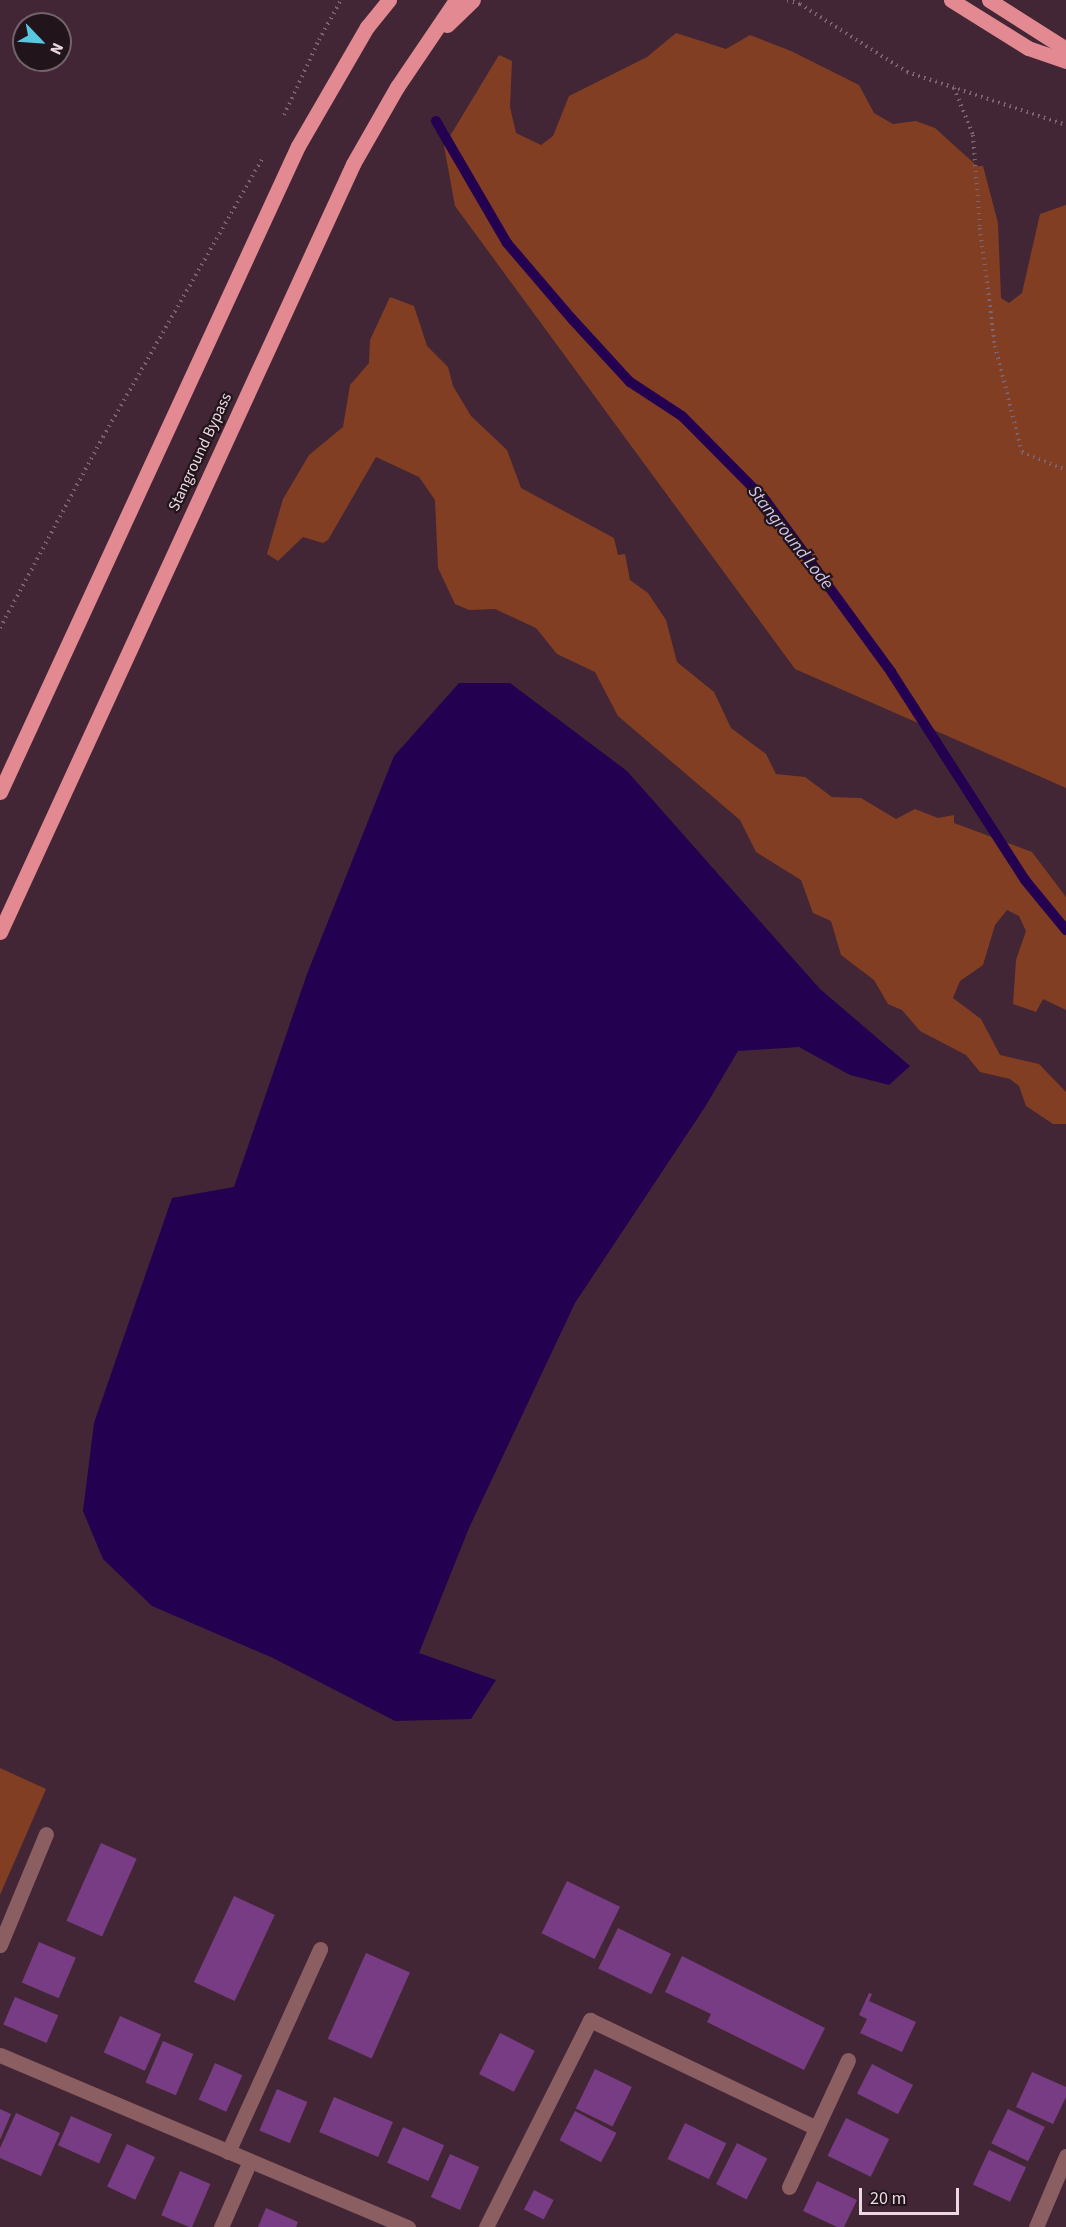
<!DOCTYPE html>
<style>
body{margin:0}
#map{position:relative;width:1066px;height:2227px;overflow:hidden;background:#422635;font-family:"Source Sans 3",sans-serif}
div>[style]{position:absolute}
.green>*{inset:0;background:#823e22}
.water>*{inset:0;background:#230050}
.stream>*{height:10px;margin:-5px;padding:0 5px;transform-origin:5px;border-radius:5px;background:#230050}
.building>*{inset:0;background:#783c84;transform-origin:0 0}
.path>*{height:4px;margin-top:-2px;transform-origin:0;background:repeating-linear-gradient(90deg,#7d6471 0 1.5px,transparent 0 6px)}
.minor>*{height:15px;margin:-7.5px;padding:0 7.5px;transform-origin:7.5px;border-radius:7.5px;background:#8b5e61}
.major>*{height:15px;margin:-7.5px;padding:0 7.5px;transform-origin:7.5px;border-radius:7.5px;background:#e38991}
span{translate:-50% -50%;white-space:nowrap;text-align:center;line-height:1.15;-webkit-text-stroke:4.5px #21141a;paint-order:stroke}
.street-label{font-size:16px;color:#ebd8e1}
.water-label{font-size:18px;color:#cfc6f4;font-style:italic}
.north{position:absolute;left:12px;top:12px;width:60px;height:60px;box-sizing:border-box;background:#21141a;border:2px solid #72626a;border-radius:50%;rotate:115deg;font-size:16px;font-weight:700;line-height:24px;text-align:center;color:#ebd8e1}
.north::after{content:'';display:block;margin:auto;width:21px;height:27px;background:#56c9e1;clip-path:polygon(50% 0,100% 100%,50% 72%,0 100%)}
.scale{position:absolute;left:859px;top:2188px;width:100px;height:27px;box-sizing:border-box;border:3px solid #ebd8e1;border-top:0;padding-left:8px;font-size:18px;line-height:21px;white-space:nowrap;color:#ebd8e1;-webkit-text-stroke:4px #21141a;paint-order:stroke}
</style>
<div id="map">
<div class="green">
<i style="clip-path:polygon(676px 33px,726px 49px,750px 35px,791px 51px,859px 85px,874px 113px,893px 124px,916px 121px,935px 128px,977px 166px,983px 166px,998px 223px,1001px 298px,1009px 303px,1022px 293px,1040px 214px,1066px 205px,1066px 788px,795px 669px,455px 206px,444px 146px,499px 55px,512px 61px,510px 107px,516px 133px,541px 145px,553px 136px,569px 96px,647px 57px)"></i>
<i style="clip-path:polygon(390px 297px,414px 306px,427px 346px,448px 367px,453px 386px,471px 416px,507px 450px,521px 488px,614px 538px,618px 555px,625px 554px,630px 580px,648px 593px,666px 620px,677px 662px,714px 692px,731px 728px,766px 754px,776px 774px,805px 777px,832px 797px,861px 798px,896px 819px,915px 809px,938px 818px,954px 815px,954px 823px,1032px 852px,1066px 897px,1066px 1010px,1043px 999px,1036px 1012px,1013px 1004px,1016px 960px,1026px 931px,1019px 916px,1007px 910px,995px 925px,983px 965px,960px 981px,953px 998px,981px 1019px,1000px 1055px,1039px 1064px,1066px 1092px,1066px 1124px,1053px 1124px,1026px 1106px,1019px 1086px,1010px 1079px,980px 1072px,966px 1055px,920px 1031px,902px 1010px,888px 1004px,874px 980px,841px 955px,831px 921px,813px 913px,801px 880px,756px 852px,740px 820px,618px 716px,595px 672px,557px 654px,536px 628px,495px 609px,469px 610px,455px 604px,438px 568px,435px 500px,419px 477px,376px 457px,328px 540px,323px 543px,303px 537px,278px 561px,267px 554px,283px 499px,309px 455px,343px 427px,350px 385px,369px 363px,370px 340px)"></i>
<i style="clip-path:polygon(0 1768px,46px 1789px,0 1895px)"></i>
</div>
<div class="water">
<i style="clip-path:polygon(459px 683px,510px 683px,627px 771px,820px 989px,910px 1066px,889px 1085px,850px 1075px,799px 1047px,738px 1051px,705px 1107px,575px 1303px,469px 1528px,419px 1653px,496px 1680px,471px 1719px,395px 1721px,273px 1658px,152px 1606px,103px 1559px,83px 1511px,94px 1423px,172px 1198px,234px 1187px,307px 974px,394px 756px)"></i>
</div>
<div class="stream">
<i style="left:436px;top:121px;width:141px;rotate:59.8deg"></i>
<i style="left:507px;top:243px;width:100px;rotate:49.5deg"></i>
<i style="left:572px;top:319px;width:86px;rotate:47.4deg"></i>
<i style="left:630px;top:382px;width:62px;rotate:33.2deg"></i>
<i style="left:682px;top:416px;width:120px;rotate:45.3deg"></i>
<i style="left:766px;top:501px;width:212px;rotate:53.8deg"></i>
<i style="left:891px;top:672px;width:247px;rotate:57.2deg"></i>
<i style="left:1025px;top:880px;width:65px;rotate:50.6deg"></i>
</div>
<div class="building">
<i style="left:101px;top:1843px;width:39px;height:85px;rotate:24deg"></i>
<i style="left:567px;top:1881px;width:59px;height:58px;rotate:26deg"></i>
<i style="left:234px;top:1896px;width:45px;height:95px;rotate:25deg"></i>
<i style="left:618px;top:1928px;width:59px;height:45px;rotate:26deg"></i>
<i style="left:39px;top:1942px;width:40px;height:44px;rotate:23deg"></i>
<i style="left:366px;top:1953px;width:48px;height:94px;rotate:24deg"></i>
<i style="clip-path:polygon(682px 1956px,825px 2028px,804px 2070px,707px 2022px,711px 2014px,665px 1992px)"></i>
<i style="clip-path:polygon(869px 1993px,872px 1994px,869px 2001px,916px 2022px,902px 2052px,860px 2033px,867px 2019px,859px 2015px)"></i>
<i style="left:15px;top:1997px;width:47px;height:30px;rotate:23deg"></i>
<i style="left:120px;top:2016px;width:45px;height:40px;rotate:24deg"></i>
<i style="left:500px;top:2033px;width:39px;height:46px;rotate:27deg"></i>
<i style="left:163px;top:2041px;width:33px;height:45px;rotate:23deg"></i>
<i style="left:215px;top:2063px;width:30px;height:40px;rotate:24deg"></i>
<i style="left:872px;top:2064px;width:46px;height:33px;rotate:27deg"></i>
<i style="left:595px;top:2069px;width:41px;height:44px;rotate:26deg"></i>
<i style="clip-path:polygon(1032px 2072px,1066px 2087px,1066px 2097px,1053px 2124px,1016px 2107px)"></i>
<i style="left:277px;top:2089px;width:33px;height:45px;rotate:23deg"></i>
<i style="left:334px;top:2097px;width:64px;height:38px;rotate:23deg"></i>
<i style="clip-path:polygon(0 2109px,11px 2114px,0 2140px)"></i>
<i style="left:1008px;top:2109px;width:41px;height:38px;rotate:26deg"></i>
<i style="left:575px;top:2111px;width:47px;height:33px;rotate:28deg"></i>
<i style="clip-path:polygon(16px 2113px,60px 2133px,41px 2176px,0 2158px,0 2148px)"></i>
<i style="left:71px;top:2116px;width:45px;height:32px;rotate:24deg"></i>
<i style="left:846px;top:2118px;width:48px;height:42px;rotate:26deg"></i>
<i style="left:685px;top:2123px;width:46px;height:40px;rotate:26deg"></i>
<i style="left:403px;top:2127px;width:45px;height:39px;rotate:24deg"></i>
<i style="left:737px;top:2143px;width:34px;height:46px;rotate:27deg"></i>
<i style="left:127px;top:2144px;width:31px;height:47px;rotate:25deg"></i>
<i style="left:989px;top:2150px;width:41px;height:38px;rotate:25deg"></i>
<i style="left:450px;top:2154px;width:32px;height:47px;rotate:24deg"></i>
<i style="left:180px;top:2171px;width:33px;height:48px;rotate:23deg"></i>
<i style="clip-path:polygon(817px 2181px,857px 2200px,844px 2227px,837px 2227px,803px 2211px)"></i>
<i style="left:534px;top:2190px;width:22px;height:22px;rotate:27deg"></i>
<i style="clip-path:polygon(266px 2208px,298px 2222px,296px 2227px,258px 2227px)"></i>
</div>
<div class="path">
<i style="left:787px;top:0;width:14px;rotate:17deg"></i>
<i style="left:800px;top:4px;width:127px;rotate:32.4deg"></i>
<i style="left:907px;top:72px;width:168px;rotate:18.4deg"></i>
<i style="left:954px;top:88px;width:51px;rotate:68deg"></i>
<i style="left:973px;top:135px;width:93px;rotate:85.7deg"></i>
<i style="left:980px;top:228px;width:119px;rotate:82.8deg"></i>
<i style="left:995px;top:346px;width:109px;rotate:75.7deg"></i>
<i style="left:1022px;top:452px;width:48px;rotate:22.2deg"></i>
<i style="left:284px;top:115px;width:83px;rotate:-65deg"></i>
<i style="left:319px;top:40px;width:46px;rotate:-61.2deg"></i>
<i style="left:0;top:628px;width:217px;rotate:-61.7deg"></i>
<i style="left:103px;top:437px;width:320px;rotate:-60.2deg"></i>
</div>
<div class="minor">
<i style="left:0;top:1945px;width:120px;rotate:-67.5deg"></i>
<i style="left:0;top:2055px;width:443px;rotate:22.9deg"></i>
<i style="left:228px;top:2152px;width:223px;rotate:-65.6deg"></i>
<i style="left:789px;top:2187px;width:140px;rotate:-65.1deg"></i>
<i style="left:221px;top:2227px;width:72px;rotate:-66.3deg"></i>
<i style="left:486px;top:2227px;width:232px;rotate:-63.3deg"></i>
<i style="left:590px;top:2020px;width:250px;rotate:25.5deg"></i>
<i style="left:1036px;top:2227px;width:77px;rotate:-67.1deg"></i>
</div>
<div class="major">
<i style="left:951px;top:0;width:91px;rotate:31.9deg"></i>
<i style="left:1028px;top:48px;width:40px;rotate:18.9deg"></i>
<i style="left:989px;top:0;width:91px;rotate:32.5deg"></i>
<i style="left:447px;top:25px;width:36px;rotate:-44deg"></i>
<i style="left:0;top:792px;width:711px;rotate:-65.24deg"></i>
<i style="left:298px;top:146px;width:138px;rotate:-59.9deg"></i>
<i style="left:367px;top:27px;width:35px;rotate:-51deg"></i>
<i style="left:0;top:932px;width:845px;rotate:-65.31deg"></i>
<i style="left:353px;top:164px;width:89px;rotate:-60.3deg"></i>
<i style="left:397px;top:87px;width:105px;rotate:-55.9deg"></i>
</div>
<div class="street-label">
<span style="left:200px;top:452px;rotate:-65deg">Stanground Bypass</span>
</div>
<div class="water-label">
<span style="left:790px;top:538px;rotate:52deg">Stanground Lode</span>
</div>
<div class="north">N</div>
<div class="scale">20 m</div>
</div>
